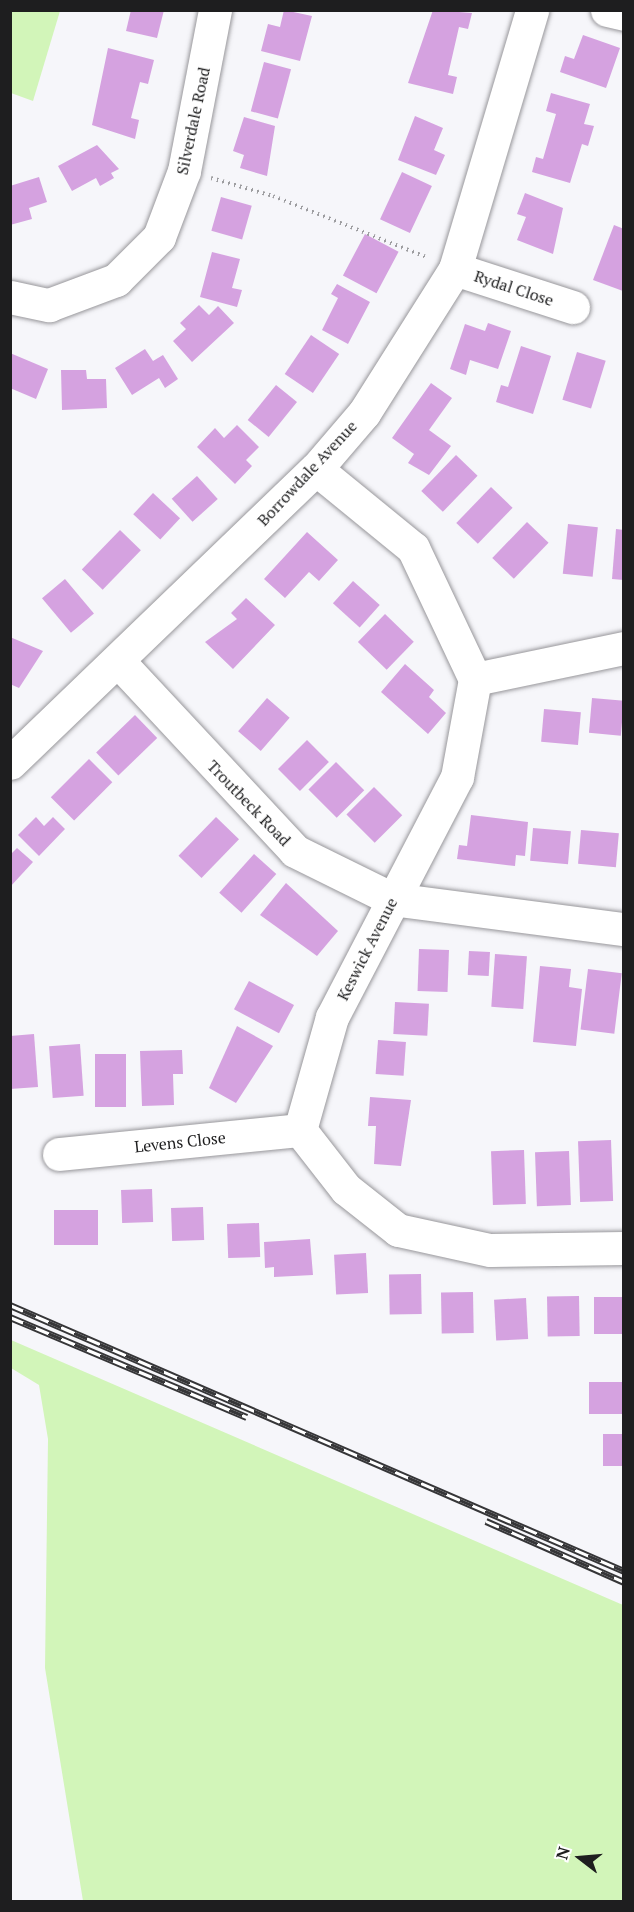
<!DOCTYPE html>
<style>
body{margin:0}
#map{position:relative;width:634px;height:1912px;overflow:hidden;background:#f6f6fa;font-family:"PT Serif",serif}
div>[style]{position:absolute}
.green>*{inset:0;background:#d2f5b9}
.building>*{inset:0;background:#d5a2e0;transform-origin:0 0}
.path>*{height:4px;margin-top:-2px;transform-origin:0;background:repeating-linear-gradient(90deg,#9d9da0 0 1.5px,transparent 0 6px)}
.roads{filter:drop-shadow(0 0 2px #98979b) drop-shadow(0 0 2px #98979b)}
.minor>*{height:33px;margin:-16.5px;padding:0 16.5px;transform-origin:16.5px;border-radius:16.5px;background:#fff}
.rail>*{height:7px;margin-top:-3.5px;transform-origin:0;background:repeating-linear-gradient(90deg,#fff 0 14px,#363638 0 28px);box-sizing:border-box;border-block:2px solid #363638}
span{translate:-50% -50%;white-space:nowrap;text-align:center;line-height:1.15;-webkit-text-stroke:4.5px #fff;paint-order:stroke}
.street-label{font-size:16px;color:#1e1e1f}
.frame{position:absolute;inset:0;border:12px solid #1e1e1f;pointer-events:none}
.north{position:absolute;left:550px;top:1828px;width:60px;height:60px;-webkit-text-stroke:4px #fff;paint-order:stroke;rotate:286deg;font-size:16px;font-weight:700;line-height:24px;text-align:center;color:#1e1e1f}
.north::after{content:'';display:block;margin:auto;width:21px;height:27px;background:#1e1e1f;clip-path:polygon(50% 0,100% 100%,50% 72%,0 100%)}
</style>
<div id="map">
<div class="green">
<i style="clip-path:polygon(11px 10px,60px 11px,33px 101px,11px 93px)"></i>
<i style="clip-path:polygon(11px 1340px,623px 1605px,623px 1901px,83px 1901px,45px 1668px,48px 1439px,39px 1385px,11px 1368px)"></i>
</div>
<div class="building">
<i style="clip-path:polygon(131px 10px,164px 10px,157px 38px,126px 31px)"></i>
<i style="clip-path:polygon(284px 10px,312px 16px,300px 61px,261px 51px,268px 24px,280px 27px)"></i>
<i style="clip-path:polygon(433px 10px,472px 13px,468px 29px,459px 27px,448px 75px,457px 77px,453px 94px,408px 83px)"></i>
<i style="clip-path:polygon(583px 35px,620px 48px,606px 88px,560px 72px,565px 56px,574px 59px)"></i>
<i style="clip-path:polygon(108px 48px,154px 60px,148px 84px,140px 82px,131px 118px,139px 120px,135px 139px,92px 125px)"></i>
<i style="left:264px;top:62px;width:28px;height:51px;rotate:15deg"></i>
<i style="clip-path:polygon(551px 93px,590px 104px,584px 124px,594px 126px,588px 146px,582px 144px,570px 183px,532px 172px,536px 157px,543px 159px,556px 114px,546px 111px)"></i>
<i style="clip-path:polygon(415px 116px,443px 128px,434px 150px,445px 155px,436px 175px,398px 160px)"></i>
<i style="clip-path:polygon(244px 117px,275px 126px,267px 176px,240px 168px,244px 155px,233px 151px)"></i>
<i style="clip-path:polygon(97px 145px,119px 169px,111px 173px,114px 178px,100px 186px,96px 178px,72px 191px,58px 166px)"></i>
<i style="left:402px;top:172px;width:33px;height:52px;rotate:25deg"></i>
<i style="clip-path:polygon(39px 177px,47px 202px,29px 208px,32px 219px,10px 225px,10px 186px)"></i>
<i style="clip-path:polygon(525px 193px,563px 208px,553px 254px,517px 240px,526px 217px,517px 214px)"></i>
<i style="left:221px;top:197px;width:32px;height:35px;rotate:16deg"></i>
<i style="clip-path:polygon(614px 225px,624px 229px,623px 291px,593px 280px)"></i>
<i style="left:365px;top:234px;width:38px;height:47px;rotate:28deg"></i>
<i style="clip-path:polygon(212px 252px,240px 259px,232px 288px,242px 290px,237px 307px,200px 297px)"></i>
<i style="clip-path:polygon(337px 284px,370px 302px,348px 344px,322px 330px,338px 298px,331px 294px)"></i>
<i style="clip-path:polygon(199px 305px,209px 315px,218px 306px,234px 323px,192px 362px,173px 341px,186px 329px,180px 323px)"></i>
<i style="clip-path:polygon(488px 323px,511px 331px,498px 369px,470px 360px,466px 375px,450px 369px,465px 324px,485px 331px)"></i>
<i style="left:311px;top:335px;width:34px;height:47px;rotate:34deg"></i>
<i style="clip-path:polygon(521px 346px,551px 356px,533px 414px,496px 402px,501px 385px,508px 387px)"></i>
<i style="clip-path:polygon(145px 349px,153px 361px,163px 355px,178px 379px,165px 388px,159px 378px,132px 395px,115px 368px)"></i>
<i style="left:577px;top:352px;width:30px;height:50px;rotate:17deg"></i>
<i style="clip-path:polygon(10px 353px,48px 369px,36px 399px,10px 388px)"></i>
<i style="clip-path:polygon(61px 370px,86px 370px,87px 379px,106px 379px,107px 408px,62px 410px)"></i>
<i style="clip-path:polygon(431px 383px,452px 398px,429px 430px,451px 446px,429px 475px,408px 463px,414px 454px,392px 438px)"></i>
<i style="left:276px;top:385px;width:27px;height:45px;rotate:39deg"></i>
<i style="clip-path:polygon(237px 425px,259px 447px,246px 460px,252px 466px,235px 484px,197px 447px,215px 428px,224px 438px)"></i>
<i style="left:456px;top:455px;width:30px;height:50px;rotate:44deg"></i>
<i style="left:197px;top:476px;width:31px;height:34px;rotate:48deg"></i>
<i style="left:491px;top:487px;width:30px;height:50px;rotate:44deg"></i>
<i style="left:153px;top:493px;width:37px;height:29px;rotate:43deg"></i>
<i style="left:527px;top:522px;width:30px;height:50px;rotate:44deg"></i>
<i style="left:568px;top:524px;width:30px;height:50px;rotate:6deg"></i>
<i style="clip-path:polygon(616px 529px,624px 530px,624px 580px,612px 579px)"></i>
<i style="left:120px;top:530px;width:29px;height:55px;rotate:44deg"></i>
<i style="clip-path:polygon(307px 532px,338px 560px,319px 581px,309px 572px,285px 598px,264px 579px)"></i>
<i style="left:65px;top:579px;width:45px;height:30px;rotate:50deg"></i>
<i style="left:353px;top:581px;width:36px;height:30px;rotate:42deg"></i>
<i style="clip-path:polygon(246px 598px,275px 625px,233px 669px,205px 642px,237px 619px,231px 613px)"></i>
<i style="left:385px;top:614px;width:40px;height:39px;rotate:44deg"></i>
<i style="clip-path:polygon(10px 637px,43px 651px,19px 688px,10px 684px)"></i>
<i style="clip-path:polygon(405px 664px,434px 690px,429px 697px,446px 713px,428px 734px,381px 692px)"></i>
<i style="left:267px;top:698px;width:30px;height:44px;rotate:41deg"></i>
<i style="left:592px;top:698px;width:32px;height:35px;rotate:5deg"></i>
<i style="left:544px;top:709px;width:37px;height:33px;rotate:5deg"></i>
<i style="left:135px;top:715px;width:32px;height:54px;rotate:46deg"></i>
<i style="left:307px;top:740px;width:31px;height:41px;rotate:45deg"></i>
<i style="left:89px;top:759px;width:33px;height:54px;rotate:45deg"></i>
<i style="left:336px;top:762px;width:40px;height:39px;rotate:45deg"></i>
<i style="left:374px;top:787px;width:40px;height:39px;rotate:45deg"></i>
<i style="clip-path:polygon(471px 815px,528px 822px,525px 856px,516px 855px,515px 866px,457px 859px,459px 845px,467px 846px)"></i>
<i style="clip-path:polygon(36px 817px,44px 826px,53px 817px,65px 829px,39px 856px,18px 835px)"></i>
<i style="left:216px;top:817px;width:32px;height:54px;rotate:44deg"></i>
<i style="left:533px;top:828px;width:38px;height:33px;rotate:5deg"></i>
<i style="left:581px;top:830px;width:38px;height:34px;rotate:5deg"></i>
<i style="clip-path:polygon(17px 848px,33px 862px,10px 887px,10px 855px)"></i>
<i style="left:254px;top:854px;width:30px;height:52px;rotate:42deg"></i>
<i style="clip-path:polygon(286px 883px,338px 931px,317px 956px,260px 915px)"></i>
<i style="left:419px;top:949px;width:30px;height:42px;rotate:2deg"></i>
<i style="left:469px;top:951px;width:21px;height:24px;rotate:3deg"></i>
<i style="left:495px;top:954px;width:32px;height:53px;rotate:4deg"></i>
<i style="clip-path:polygon(540px 966px,571px 969px,569px 987px,582px 989px,576px 1046px,533px 1042px)"></i>
<i style="left:588px;top:969px;width:34px;height:61px;rotate:7deg"></i>
<i style="left:249px;top:981px;width:51px;height:32px;rotate:28deg"></i>
<i style="left:395px;top:1002px;width:34px;height:32px;rotate:3deg"></i>
<i style="clip-path:polygon(237px 1026px,273px 1046px,236px 1103px,209px 1088px)"></i>
<i style="clip-path:polygon(34px 1034px,38px 1087px,10px 1089px,10px 1036px)"></i>
<i style="left:378px;top:1040px;width:28px;height:34px;rotate:4deg"></i>
<i style="left:80px;top:1044px;width:52px;height:31px;rotate:86deg"></i>
<i style="clip-path:polygon(182px 1050px,183px 1074px,173px 1074px,174px 1105px,142px 1106px,140px 1051px)"></i>
<i style="left:95px;top:1054px;width:31px;height:53px"></i>
<i style="clip-path:polygon(370px 1097px,411px 1100px,401px 1166px,374px 1164px,376px 1126px,368px 1126px)"></i>
<i style="left:611px;top:1140px;width:61px;height:33px;rotate:88deg"></i>
<i style="left:524px;top:1150px;width:54px;height:33px;rotate:88deg"></i>
<i style="left:569px;top:1151px;width:54px;height:34px;rotate:88deg"></i>
<i style="left:152px;top:1189px;width:33px;height:31px;rotate:88deg"></i>
<i style="left:203px;top:1207px;width:33px;height:32px;rotate:88deg"></i>
<i style="left:54px;top:1210px;width:44px;height:35px"></i>
<i style="left:259px;top:1223px;width:34px;height:32px;rotate:88deg"></i>
<i style="clip-path:polygon(310px 1239px,313px 1275px,274px 1277px,274px 1267px,265px 1268px,264px 1242px)"></i>
<i style="left:366px;top:1253px;width:40px;height:32px;rotate:87deg"></i>
<i style="left:421px;top:1274px;width:40px;height:32px;rotate:89deg"></i>
<i style="left:473px;top:1292px;width:41px;height:32px;rotate:89deg"></i>
<i style="left:579px;top:1296px;width:40px;height:32px;rotate:89deg"></i>
<i style="left:624px;top:1297px;width:37px;height:30px;rotate:90deg"></i>
<i style="left:526px;top:1298px;width:41px;height:32px;rotate:87deg"></i>
<i style="left:624px;top:1382px;width:32px;height:35px;rotate:90deg"></i>
<i style="left:624px;top:1434px;width:32px;height:21px;rotate:90deg"></i>
</div>
<div class="path">
<i style="left:211px;top:178px;width:65px;rotate:16.2deg"></i>
<i style="left:273px;top:196px;width:165px;rotate:21.7deg"></i>
</div>
<div class="roads">
<div class="minor">
<i style="left:607px;top:10px;width:17px;rotate:13deg"></i>
<i style="left:455px;top:269px;width:124px;rotate:17.9deg"></i>
<i style="left:10px;top:297px;width:40px;rotate:12deg"></i>
<i style="left:49px;top:305px;width:72px;rotate:-20.5deg"></i>
<i style="left:116px;top:280px;width:61px;rotate:-45deg"></i>
<i style="left:159px;top:237px;width:71px;rotate:-69.3deg"></i>
<i style="left:184px;top:171px;width:164px;rotate:-79.1deg"></i>
<i style="left:316px;top:469px;width:125px;rotate:39.2deg"></i>
<i style="left:413px;top:548px;width:145px;rotate:64.7deg"></i>
<i style="left:475px;top:679px;width:100px;rotate:100.4deg"></i>
<i style="left:457px;top:777px;width:271px;rotate:117.5deg"></i>
<i style="left:332px;top:1017px;width:117px;rotate:105.8deg"></i>
<i style="left:300px;top:1130px;width:75px;rotate:52.1deg"></i>
<i style="left:346px;top:1189px;width:66px;rotate:38.3deg"></i>
<i style="left:398px;top:1230px;width:94px;rotate:12.3deg"></i>
<i style="left:490px;top:1250px;width:134px;rotate:-0.9deg"></i>
<i style="left:119px;top:662px;width:258px;rotate:47deg"></i>
<i style="left:295px;top:851px;width:108px;rotate:26.3deg"></i>
<i style="left:392px;top:899px;width:234px;rotate:7.4deg"></i>
<i style="left:475px;top:679px;width:152px;rotate:-11.8deg"></i>
<i style="left:10px;top:763px;width:424px;rotate:-43.9deg"></i>
<i style="left:316px;top:469px;width:74px;rotate:-49.4deg"></i>
<i style="left:364px;top:413px;width:170px;rotate:-57.7deg"></i>
<i style="left:455px;top:269px;width:270px;rotate:-73.4deg"></i>
<i style="left:59px;top:1154px;width:242px;rotate:-5.7deg"></i>
</div>
</div>
<div class="rail">
<i style="left:10px;top:1305px;width:669px;rotate:23.42deg"></i>
<i style="left:10px;top:1317px;width:257px;rotate:22.9deg"></i>
<i style="left:486px;top:1521px;width:151px;rotate:23.8deg"></i>
</div>
<div class="street-label">
<span style="left:193px;top:121px;rotate:-78deg">Silverdale Road</span>
<span style="left:514px;top:288px;rotate:18deg">Rydal Close</span>
<span style="left:307px;top:473px;rotate:-47deg">Borrowdale Avenue</span>
<span style="left:249px;top:803px;rotate:46deg">Troutbeck Road</span>
<span style="left:367px;top:949px;rotate:-63deg">Keswick Avenue</span>
<span style="left:180px;top:1142px;rotate:-6deg">Levens Close</span>
</div>
<div class="frame"></div>
<div class="north">N</div>
</div>
